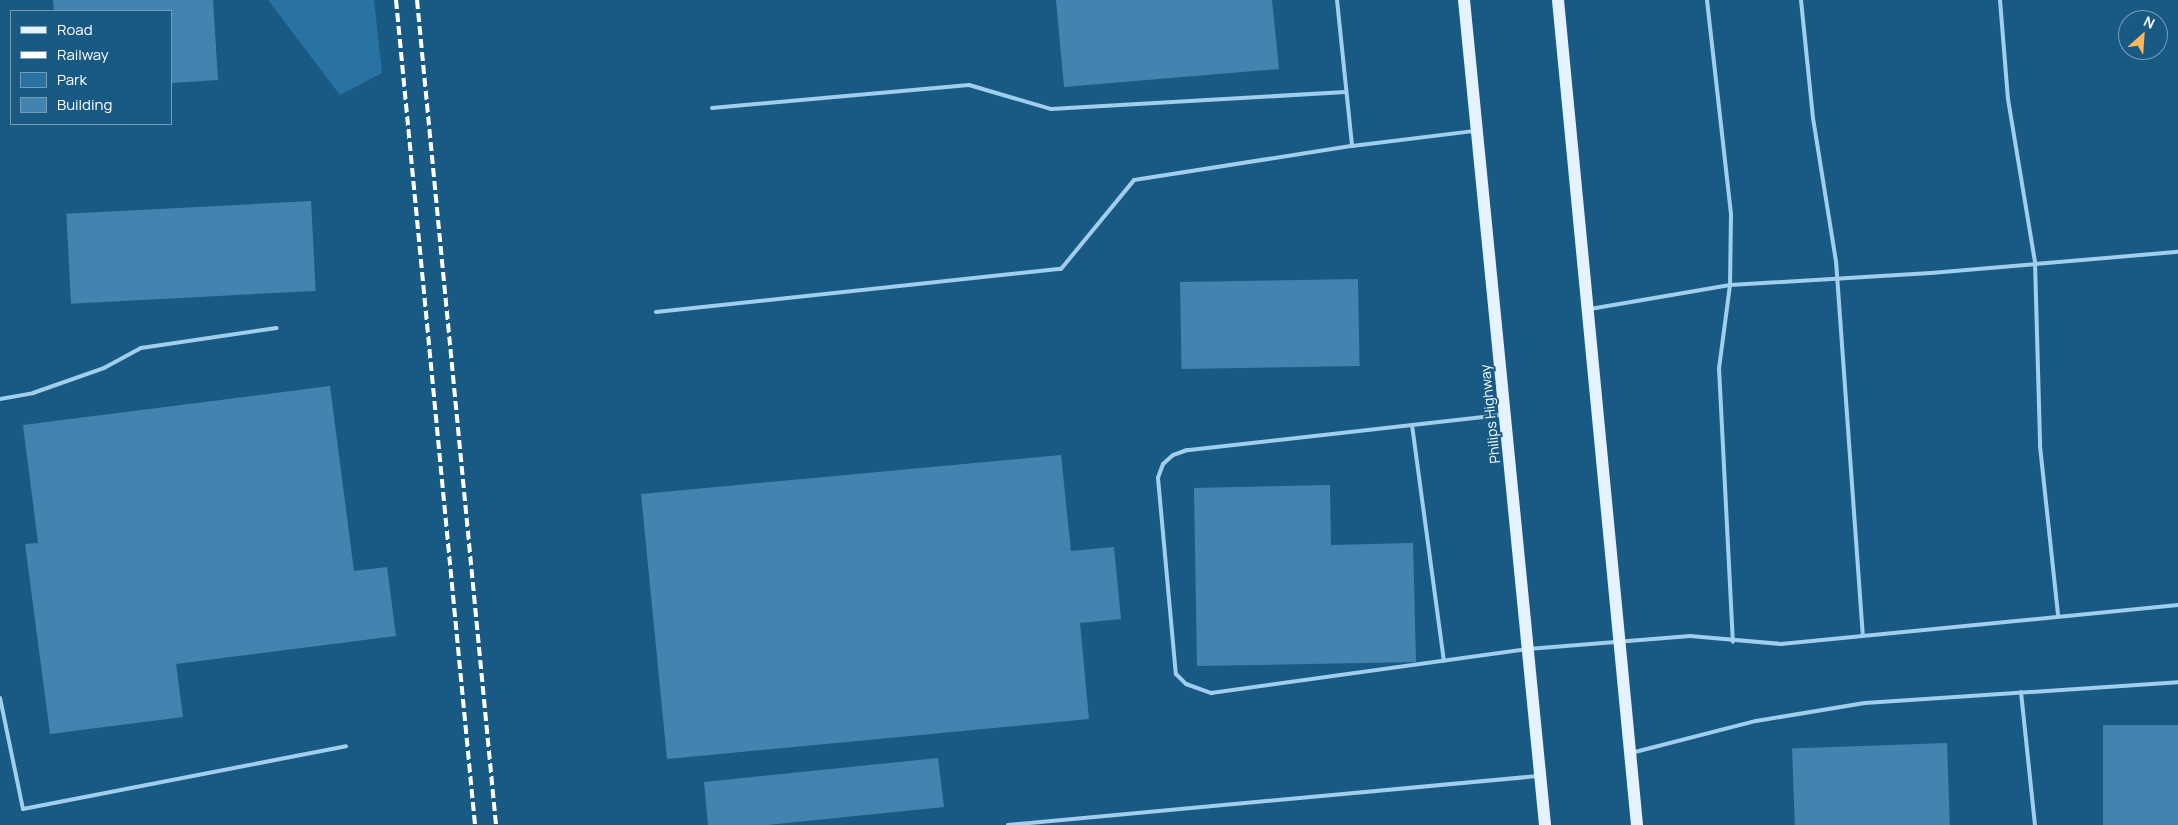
<!DOCTYPE html>
<style>
body{margin:0}
#map{position:relative;width:2178px;height:825px;overflow:hidden;background:#195a85;font-family:Manrope,sans-serif}
div>[style]{position:absolute}
.green>*{inset:0;background:#2973a3}
.building>*{inset:0;background:#4284af;transform-origin:0 0}
.service>*{height:4px;margin:-2px;padding:0 2px;transform-origin:2px;border-radius:2px;background:#a0ceec}
.primary>*{height:12px;margin:-6px;padding:0 6px;transform-origin:6px;border-radius:6px;background:#e5f3ff}
.rail>*{height:4px;margin-top:-2px;transform-origin:0;background:repeating-linear-gradient(90deg,#fff 0 9px,transparent 0 13px)}
span{translate:-50% -50%;white-space:nowrap;text-align:center;line-height:1.15;-webkit-text-stroke:4px #195a85;paint-order:stroke}
.street-label{font-size:14px;color:#fff}
.legend{position:absolute;left:10px;top:10px;width:162px;height:115px;box-sizing:border-box;background:#195a85;border:1px solid #759cb6;margin:0;padding:6px 9px;list-style:none;font-size:15px;color:#fff}
.legend li{display:flex;align-items:center;gap:10px;height:25px}
.legend b{width:25px;border:1px solid #759cb6}
.north{position:absolute;left:2118px;top:10px;width:50px;height:50px;box-sizing:border-box;background:#195a85;border:1px solid #759cb6;border-radius:50%;rotate:26deg;font-size:14px;font-weight:700;line-height:20px;text-align:center;color:#fff}
.north::after{content:'';display:block;margin:auto;width:18px;height:22px;background:#ffb55b;clip-path:polygon(50% 0,100% 100%,50% 72%,0 100%)}
</style>
<div id="map">
<div class="green">
<i style="clip-path:polygon(268px 0,374px 0,382px 73px,340px 95px)"></i>
</div>
<div class="building">
<i style="clip-path:polygon(53px 0,213px 0,218px 80px,171px 83px,171px 11px,54px 11px)"></i>
<i style="clip-path:polygon(1056px 0,1272px 0,1279px 69px,1064px 87px)"></i>
<i style="left:311px;top:201px;width:90px;height:245px;rotate:87deg"></i>
<i style="left:1358px;top:279px;width:87px;height:178px;rotate:89deg"></i>
<i style="clip-path:polygon(330px 386px,354px 571px,387px 567px,396px 636px,176px 664px,183px 717px,50px 734px,25px 544px,38px 543px,23px 425px)"></i>
<i style="clip-path:polygon(1061px 455px,1071px 551px,1114px 547px,1121px 619px,1080px 623px,1089px 719px,667px 759px,641px 494px)"></i>
<i style="clip-path:polygon(1330px 485px,1331px 545px,1413px 543px,1416px 662px,1197px 666px,1194px 488px)"></i>
<i style="left:2178px;top:725px;width:100px;height:75px;rotate:90deg"></i>
<i style="left:1947px;top:743px;width:82px;height:155px;rotate:88deg"></i>
<i style="clip-path:polygon(938px 758px,944px 807px,767px 825px,708px 825px,704px 782px)"></i>
</div>
<div class="service">
<i style="left:1337px;top:0;width:147px;rotate:84.1deg"></i>
<i style="left:1352px;top:146px;width:124px;rotate:-7deg"></i>
<i style="left:1707px;top:0;width:215px;rotate:83.6deg"></i>
<i style="left:1731px;top:214px;width:71px;rotate:90.8deg"></i>
<i style="left:1730px;top:285px;width:84px;rotate:97.5deg"></i>
<i style="left:1719px;top:368px;width:274px;rotate:87.1deg"></i>
<i style="left:1801px;top:0;width:119px;rotate:84.2deg"></i>
<i style="left:1813px;top:118px;width:145px;rotate:80.9deg"></i>
<i style="left:1836px;top:261px;width:374px;rotate:85.9deg"></i>
<i style="left:2000px;top:0;width:99px;rotate:85.4deg"></i>
<i style="left:2008px;top:99px;width:165px;rotate:80.6deg"></i>
<i style="left:2035px;top:262px;width:184px;rotate:88.4deg"></i>
<i style="left:2040px;top:446px;width:170px;rotate:83.9deg"></i>
<i style="left:712px;top:108px;width:258px;rotate:-5.1deg"></i>
<i style="left:969px;top:85px;width:85px;rotate:16.3deg"></i>
<i style="left:1051px;top:109px;width:295px;rotate:-3.3deg"></i>
<i style="left:1590px;top:309px;width:142px;rotate:-9.7deg"></i>
<i style="left:1730px;top:285px;width:201px;rotate:-3.4deg"></i>
<i style="left:1931px;top:273px;width:248px;rotate:-4.9deg"></i>
<i style="left:656px;top:312px;width:407px;rotate:-6.1deg"></i>
<i style="left:1061px;top:269px;width:115px;rotate:-50.6deg"></i>
<i style="left:1134px;top:180px;width:221px;rotate:-8.9deg"></i>
<i style="left:0;top:399px;width:34px;rotate:-10deg"></i>
<i style="left:33px;top:393px;width:75px;rotate:-19.4deg"></i>
<i style="left:104px;top:368px;width:42px;rotate:-28.4deg"></i>
<i style="left:141px;top:348px;width:137px;rotate:-8.4deg"></i>
<i style="left:1501px;top:415px;width:316px;rotate:173.6deg"></i>
<i style="left:1187px;top:450px;width:15px;rotate:160deg"></i>
<i style="left:1173px;top:455px;width:13px;rotate:138deg"></i>
<i style="left:1163px;top:464px;width:15px;rotate:110deg"></i>
<i style="left:1158px;top:478px;width:197px;rotate:84.8deg"></i>
<i style="left:1176px;top:674px;width:14px;rotate:45deg"></i>
<i style="left:1186px;top:684px;width:27px;rotate:20deg"></i>
<i style="left:1211px;top:693px;width:320px;rotate:-7.9deg"></i>
<i style="left:1528px;top:649px;width:163px;rotate:-4.6deg"></i>
<i style="left:1690px;top:636px;width:91px;rotate:5deg"></i>
<i style="left:1781px;top:644px;width:399px;rotate:-5.6deg"></i>
<i style="left:1412px;top:425px;width:238px;rotate:82.3deg"></i>
<i style="left:2021px;top:692px;width:134px;rotate:84deg"></i>
<i style="left:0;top:698px;width:113px;rotate:78.3deg"></i>
<i style="left:23px;top:809px;width:329px;rotate:-11deg"></i>
<i style="left:1631px;top:753px;width:129px;rotate:-14.4deg"></i>
<i style="left:1756px;top:721px;width:110px;rotate:-9.4deg"></i>
<i style="left:1865px;top:703px;width:314px;rotate:-3.8deg"></i>
<i style="left:1008px;top:825px;width:532px;rotate:-5.28deg"></i>
</div>
<div class="primary">
<i style="left:1464px;top:0;width:829px;rotate:84.39deg"></i>
<i style="left:1558px;top:0;width:829px;rotate:84.53deg"></i>
</div>
<div class="rail">
<i style="left:396px;top:0;width:829px;rotate:84.53deg"></i>
<i style="left:417px;top:0;width:829px;rotate:84.53deg"></i>
</div>
<div class="street-label">
<span style="left:1490px;top:414px;rotate:-96deg">Philips Highway</span>
</div>
<ul class="legend">
<li><b style="height:6px;background:#e5f3ff"></b>Road</li>
<li><b style="height:6px;background:#fff"></b>Railway</li>
<li><b style="height:14px;background:#2973a3"></b>Park</li>
<li><b style="height:14px;background:#4284af"></b>Building</li>
</ul>
<div class="north">N</div>
</div>
